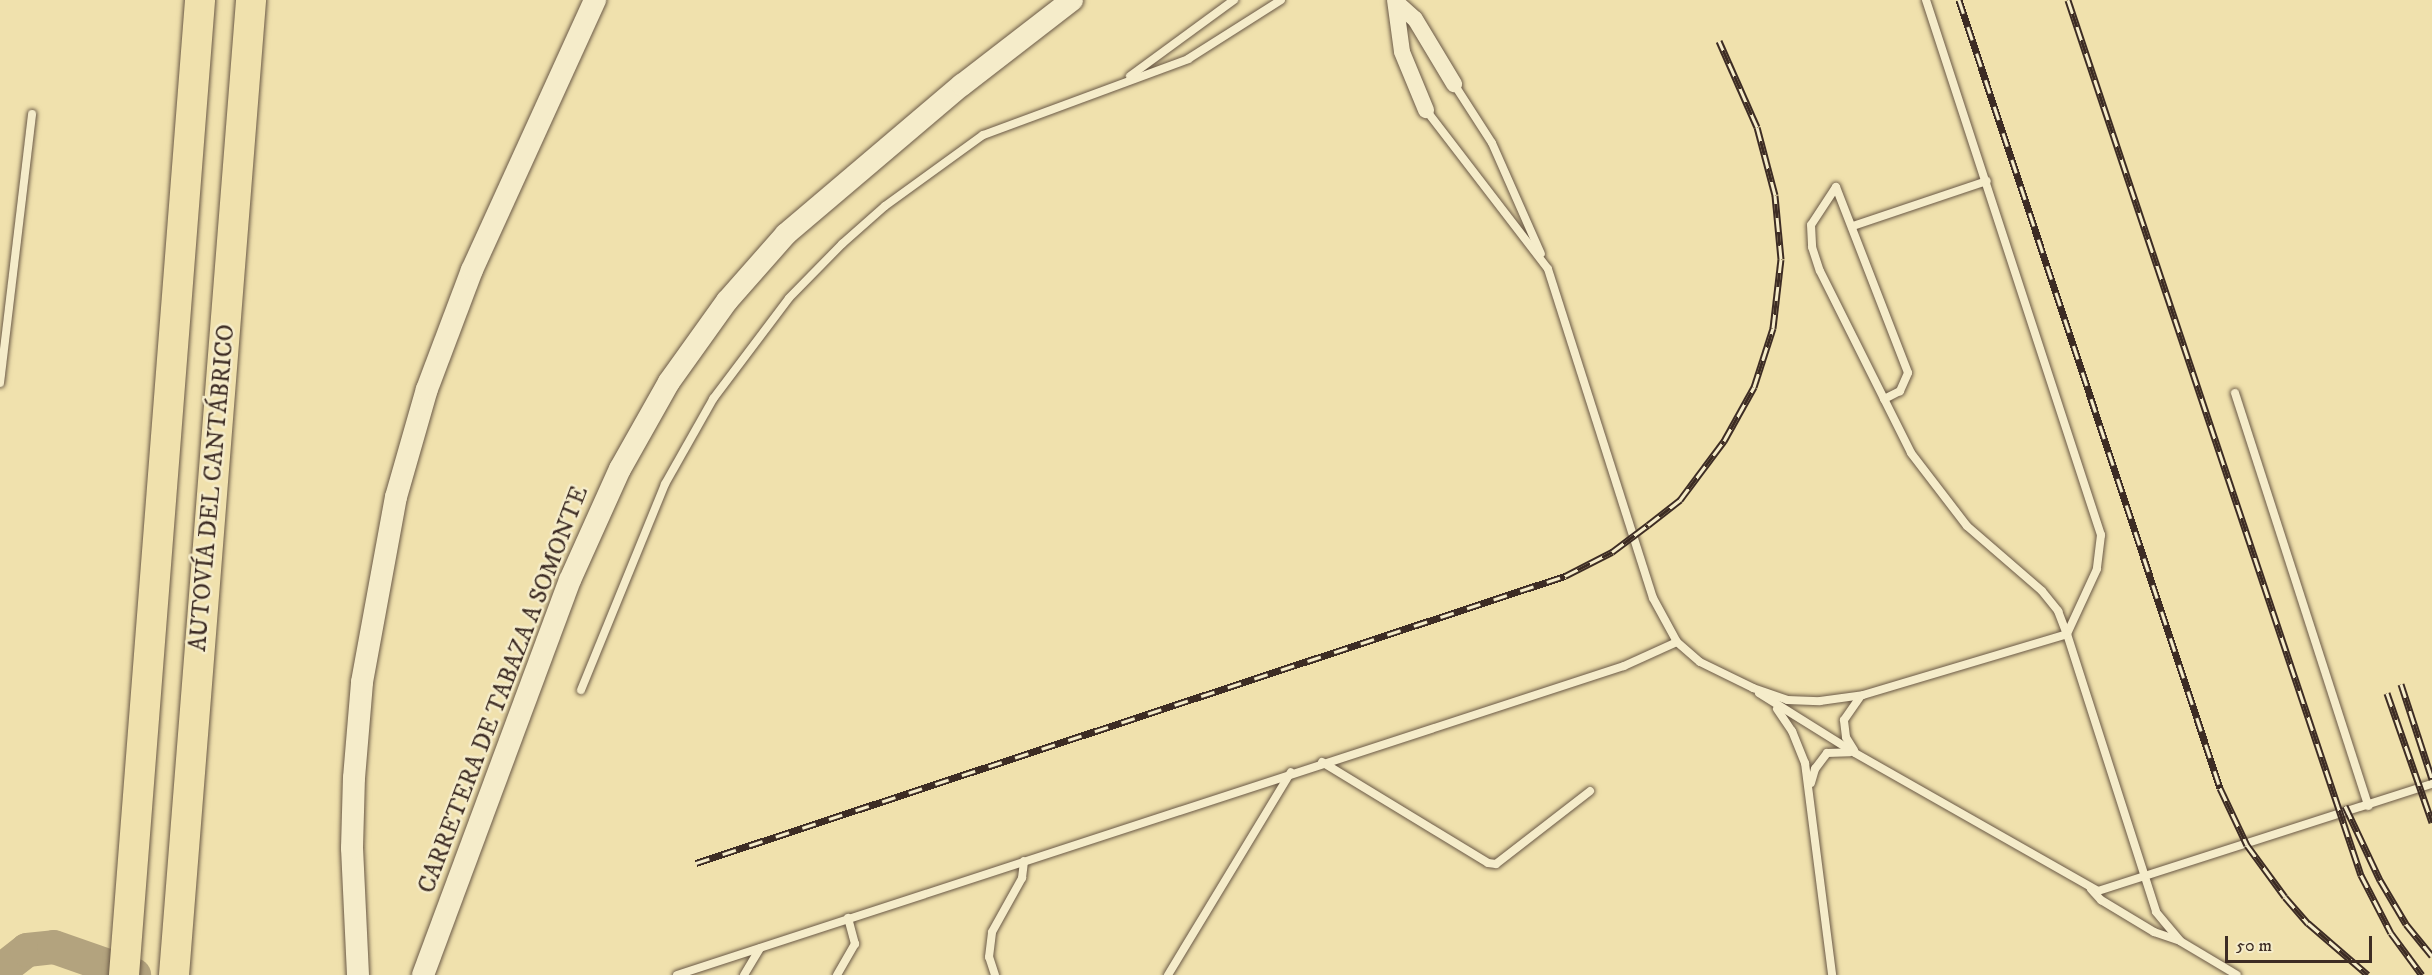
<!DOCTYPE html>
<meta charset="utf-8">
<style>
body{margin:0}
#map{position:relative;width:2432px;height:975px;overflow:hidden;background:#f0e1ad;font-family:"IM FELL DW Pica",serif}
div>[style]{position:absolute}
.river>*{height:34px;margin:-17px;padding:0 17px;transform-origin:17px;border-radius:17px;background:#b3a37e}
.roads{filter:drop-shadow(0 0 2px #6a5946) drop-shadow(0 0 2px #6a5946)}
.lane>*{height:8px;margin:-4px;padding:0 4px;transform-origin:4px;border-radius:4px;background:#f5ecca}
.street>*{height:16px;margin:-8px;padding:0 8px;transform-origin:8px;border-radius:8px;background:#f5ecca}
.secondary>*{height:22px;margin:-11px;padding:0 11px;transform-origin:11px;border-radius:11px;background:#f5ecca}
.highway>*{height:30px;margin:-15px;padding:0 15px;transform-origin:15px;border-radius:15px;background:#f0e1ad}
.rail>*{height:7px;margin-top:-3.5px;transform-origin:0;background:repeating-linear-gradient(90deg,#f5ecca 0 14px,#3d2c24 0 28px);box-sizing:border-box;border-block:2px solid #3d2c24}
span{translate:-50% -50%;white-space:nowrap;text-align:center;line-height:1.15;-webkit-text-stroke:5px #f5ecca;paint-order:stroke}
.street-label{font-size:24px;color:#3d2c24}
.scale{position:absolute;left:2225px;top:936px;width:147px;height:27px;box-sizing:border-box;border:3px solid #3d2c24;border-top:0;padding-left:8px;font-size:18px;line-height:21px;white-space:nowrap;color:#3d2c24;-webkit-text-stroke:4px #f5ecca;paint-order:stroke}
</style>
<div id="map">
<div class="river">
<i style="left:0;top:971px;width:34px;rotate:-38deg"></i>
<i style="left:27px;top:950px;width:27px;rotate:-6deg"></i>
<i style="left:54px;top:947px;width:85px;rotate:19.3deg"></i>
</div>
<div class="roads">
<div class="lane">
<i style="left:1926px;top:0;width:563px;rotate:71.89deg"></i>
<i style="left:2101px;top:535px;width:34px;rotate:97deg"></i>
<i style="left:2097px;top:569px;width:72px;rotate:114.8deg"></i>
<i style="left:1130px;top:76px;width:129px;rotate:-36.2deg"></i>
<i style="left:1454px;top:84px;width:70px;rotate:57.2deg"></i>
<i style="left:1492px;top:143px;width:121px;rotate:66.2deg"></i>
<i style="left:1426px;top:110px;width:200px;rotate:52.5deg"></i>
<i style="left:1548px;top:269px;width:345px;rotate:72.3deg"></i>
<i style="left:1653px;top:598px;width:50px;rotate:61.4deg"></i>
<i style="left:1677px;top:642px;width:30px;rotate:41deg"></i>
<i style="left:1700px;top:662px;width:59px;rotate:26.1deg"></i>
<i style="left:1753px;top:688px;width:36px;rotate:19deg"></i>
<i style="left:1787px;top:700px;width:33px;rotate:2deg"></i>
<i style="left:1820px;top:701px;width:43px;rotate:-7.9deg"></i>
<i style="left:1863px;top:695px;width:213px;rotate:-16.6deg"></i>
<i style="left:2067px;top:634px;width:292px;rotate:72.2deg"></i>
<i style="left:2156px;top:912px;width:38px;rotate:50deg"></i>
<i style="left:2180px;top:941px;width:66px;rotate:30.8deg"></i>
<i style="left:1836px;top:187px;width:45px;rotate:123.3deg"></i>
<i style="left:1811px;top:225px;width:22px;rotate:87deg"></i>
<i style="left:1812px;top:247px;width:25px;rotate:72deg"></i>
<i style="left:1820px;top:271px;width:203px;rotate:63.4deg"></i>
<i style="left:1911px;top:453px;width:92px;rotate:52.5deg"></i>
<i style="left:1967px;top:526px;width:99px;rotate:40.9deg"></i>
<i style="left:2042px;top:591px;width:26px;rotate:51deg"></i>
<i style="left:2058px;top:611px;width:25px;rotate:69deg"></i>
<i style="left:1836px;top:187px;width:199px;rotate:68.8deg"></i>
<i style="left:1908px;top:373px;width:20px;rotate:114deg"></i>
<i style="left:1900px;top:391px;width:18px;rotate:153deg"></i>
<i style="left:1853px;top:226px;width:141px;rotate:-18.6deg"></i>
<i style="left:0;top:383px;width:271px;rotate:-83.2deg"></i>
<i style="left:2235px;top:393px;width:434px;rotate:72.1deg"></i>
<i style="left:581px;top:690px;width:222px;rotate:-67.8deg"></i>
<i style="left:665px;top:484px;width:98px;rotate:-60.5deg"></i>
<i style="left:713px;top:399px;width:126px;rotate:-53deg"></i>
<i style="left:789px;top:298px;width:76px;rotate:-45.5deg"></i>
<i style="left:842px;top:244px;width:57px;rotate:-41.5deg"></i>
<i style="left:885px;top:206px;width:121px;rotate:-35.9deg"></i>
<i style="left:983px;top:135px;width:219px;rotate:-20.3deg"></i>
<i style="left:1188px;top:59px;width:110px;rotate:-32.4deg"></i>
<i style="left:1759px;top:693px;width:113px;rotate:32deg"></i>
<i style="left:1855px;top:753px;width:279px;rotate:29.6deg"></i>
<i style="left:2098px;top:891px;width:351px;rotate:-17.8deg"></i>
<i style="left:1777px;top:709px;width:27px;rotate:56deg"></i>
<i style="left:1792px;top:731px;width:35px;rotate:68deg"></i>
<i style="left:1805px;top:763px;width:214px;rotate:82.7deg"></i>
<i style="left:1854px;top:750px;width:15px;rotate:-122deg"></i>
<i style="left:1846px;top:737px;width:17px;rotate:-97deg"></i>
<i style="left:1844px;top:720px;width:28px;rotate:-55deg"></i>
<i style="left:1322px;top:762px;width:194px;rotate:31.3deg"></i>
<i style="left:1488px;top:863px;width:8px;rotate:7deg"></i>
<i style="left:1496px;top:864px;width:119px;rotate:-37.8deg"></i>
<i style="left:1811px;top:783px;width:15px;rotate:-74deg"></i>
<i style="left:1815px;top:769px;width:20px;rotate:-53deg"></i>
<i style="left:1827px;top:753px;width:23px;rotate:-2deg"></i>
<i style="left:2091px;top:889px;width:15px;rotate:48deg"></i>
<i style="left:2101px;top:900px;width:62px;rotate:31.1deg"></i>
<i style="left:2154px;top:932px;width:24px;rotate:19deg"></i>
<i style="left:677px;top:975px;width:996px;rotate:-18.07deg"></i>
<i style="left:1624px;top:666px;width:58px;rotate:-24.4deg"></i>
<i style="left:744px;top:975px;width:31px;rotate:-59deg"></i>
<i style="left:837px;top:975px;width:36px;rotate:-60deg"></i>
<i style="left:855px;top:944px;width:27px;rotate:-105deg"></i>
<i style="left:995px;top:975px;width:19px;rotate:-108deg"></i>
<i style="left:989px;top:957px;width:25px;rotate:-83deg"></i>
<i style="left:992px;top:932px;width:62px;rotate:-60.9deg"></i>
<i style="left:1022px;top:878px;width:17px;rotate:-83deg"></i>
<i style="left:1168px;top:975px;width:237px;rotate:-58.8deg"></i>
</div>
<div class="street">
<i style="left:1395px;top:0;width:52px;rotate:82.3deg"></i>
<i style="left:1402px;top:52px;width:63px;rotate:67.5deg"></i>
<i style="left:1397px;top:3px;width:24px;rotate:42deg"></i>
<i style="left:1415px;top:19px;width:76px;rotate:59deg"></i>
</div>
<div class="secondary">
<i style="left:358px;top:975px;width:127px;rotate:-92.7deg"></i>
<i style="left:352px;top:848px;width:70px;rotate:-88.4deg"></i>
<i style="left:354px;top:778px;width:96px;rotate:-85.2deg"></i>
<i style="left:362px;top:682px;width:188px;rotate:-79.6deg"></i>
<i style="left:396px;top:497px;width:112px;rotate:-74deg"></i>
<i style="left:427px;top:389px;width:127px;rotate:-69.3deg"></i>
<i style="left:472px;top:270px;width:297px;rotate:-65.5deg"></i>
<i style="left:423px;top:975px;width:421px;rotate:-69.6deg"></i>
<i style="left:570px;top:580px;width:122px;rotate:-65.8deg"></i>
<i style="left:620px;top:469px;width:100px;rotate:-60.6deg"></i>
<i style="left:669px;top:382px;width:100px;rotate:-54.4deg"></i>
<i style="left:727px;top:301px;width:89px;rotate:-48.6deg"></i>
<i style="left:786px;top:234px;width:231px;rotate:-40.3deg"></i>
<i style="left:962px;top:85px;width:139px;rotate:-37.7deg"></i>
</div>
<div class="highway">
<i style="left:124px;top:975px;width:978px;rotate:-85.54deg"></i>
<i style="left:174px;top:975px;width:978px;rotate:-85.48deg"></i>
</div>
</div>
<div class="rail">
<i style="left:1959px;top:0;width:830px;rotate:71.67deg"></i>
<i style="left:2220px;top:788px;width:63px;rotate:64.7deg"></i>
<i style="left:2247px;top:845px;width:64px;rotate:53.8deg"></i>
<i style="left:2285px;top:897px;width:35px;rotate:49deg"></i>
<i style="left:2308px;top:923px;width:79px;rotate:40.9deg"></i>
<i style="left:2068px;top:0;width:923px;rotate:71.49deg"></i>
<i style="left:2361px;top:875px;width:65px;rotate:62.7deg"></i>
<i style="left:2391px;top:933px;width:52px;rotate:53.6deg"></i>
<i style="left:2401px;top:684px;width:100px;rotate:71.9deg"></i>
<i style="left:2387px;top:693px;width:137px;rotate:70.8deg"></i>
<i style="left:2345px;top:806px;width:82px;rotate:64.7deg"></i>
<i style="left:2380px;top:880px;width:51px;rotate:59.4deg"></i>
<i style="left:2406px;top:924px;width:41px;rotate:50.9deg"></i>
<i style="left:696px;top:863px;width:915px;rotate:-18.28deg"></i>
<i style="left:1565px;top:576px;width:53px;rotate:-27.1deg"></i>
<i style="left:1612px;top:552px;width:45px;rotate:-36.9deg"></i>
<i style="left:1648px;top:525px;width:41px;rotate:-38deg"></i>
<i style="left:1680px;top:500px;width:74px;rotate:-53.3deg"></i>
<i style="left:1724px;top:441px;width:62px;rotate:-60.9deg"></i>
<i style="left:1754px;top:387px;width:62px;rotate:-72.1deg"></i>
<i style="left:1773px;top:328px;width:69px;rotate:-83.4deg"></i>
<i style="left:1781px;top:259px;width:64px;rotate:-95.4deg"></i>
<i style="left:1775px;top:195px;width:70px;rotate:-104.8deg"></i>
<i style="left:1757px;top:127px;width:94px;rotate:-113.8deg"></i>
</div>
<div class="street-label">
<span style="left:213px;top:488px;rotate:-85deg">AUTOVÍA DEL CANTÁBRICO</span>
<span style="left:504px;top:690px;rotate:-69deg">CARRETERA DE TABAZA A SOMONTE</span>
</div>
<div class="scale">50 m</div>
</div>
